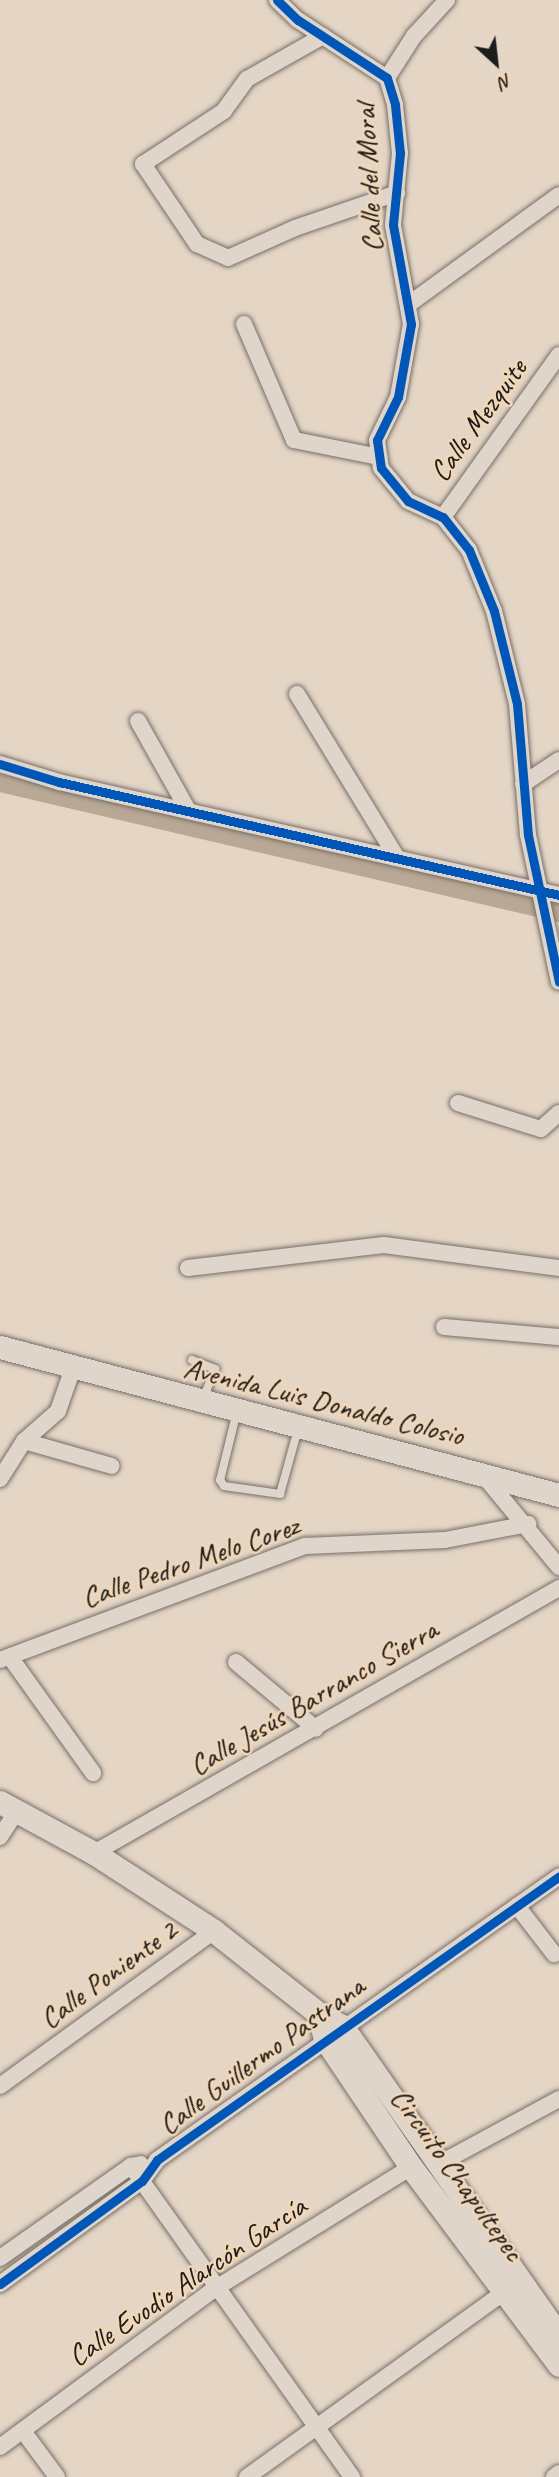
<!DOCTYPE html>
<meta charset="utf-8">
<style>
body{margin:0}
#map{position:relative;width:559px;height:2477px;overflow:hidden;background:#e4d5c5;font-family:Caveat,sans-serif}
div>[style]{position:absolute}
.canal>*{height:18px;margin:-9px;padding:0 9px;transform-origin:9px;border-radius:9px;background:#b8a895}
.roads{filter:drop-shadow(0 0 2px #766f68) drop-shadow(0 0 2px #766f68)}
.lane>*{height:8px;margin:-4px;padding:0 4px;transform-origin:4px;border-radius:4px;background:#dfd5ca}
.street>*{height:16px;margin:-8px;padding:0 8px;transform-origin:8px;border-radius:8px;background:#dfd5ca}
.secondary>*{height:23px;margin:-11.5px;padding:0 11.5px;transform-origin:11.5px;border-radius:11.5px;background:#dfd5ca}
.cycleway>*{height:9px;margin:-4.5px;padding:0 4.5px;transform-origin:4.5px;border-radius:4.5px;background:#0057b8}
span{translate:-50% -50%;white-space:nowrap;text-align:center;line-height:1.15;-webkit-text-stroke:5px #f1d6b8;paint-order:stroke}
.street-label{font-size:30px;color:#1c1c1c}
.north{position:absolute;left:461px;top:28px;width:70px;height:70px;-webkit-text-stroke:5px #f1d6b8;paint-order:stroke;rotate:153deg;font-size:19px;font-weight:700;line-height:28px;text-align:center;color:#1c1c1c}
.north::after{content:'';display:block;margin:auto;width:24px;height:32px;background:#1c1c1c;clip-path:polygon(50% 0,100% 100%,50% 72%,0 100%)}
</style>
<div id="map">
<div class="canal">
<i style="left:0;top:783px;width:574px;rotate:13.09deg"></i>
</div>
<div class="roads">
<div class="lane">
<i style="left:192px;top:1360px;width:25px;rotate:21deg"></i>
<i style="left:215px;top:1369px;width:32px;rotate:112deg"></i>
<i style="left:237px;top:1411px;width:71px;rotate:103.8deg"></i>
<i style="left:220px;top:1480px;width:7px;rotate:56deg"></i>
<i style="left:224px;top:1486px;width:57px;rotate:8.1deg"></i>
<i style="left:280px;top:1494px;width:67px;rotate:-74.5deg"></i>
</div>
<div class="street">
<i style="left:277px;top:0;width:29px;rotate:44deg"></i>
<i style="left:298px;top:20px;width:106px;rotate:33.1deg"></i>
<i style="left:387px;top:78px;width:28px;rotate:73deg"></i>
<i style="left:395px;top:105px;width:48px;rotate:84.1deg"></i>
<i style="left:400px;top:153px;width:72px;rotate:95.6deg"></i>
<i style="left:393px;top:225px;width:101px;rotate:79.7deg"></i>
<i style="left:411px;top:324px;width:74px;rotate:100.1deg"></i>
<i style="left:398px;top:397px;width:48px;rotate:116deg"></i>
<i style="left:377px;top:440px;width:28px;rotate:82deg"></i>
<i style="left:381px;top:468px;width:43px;rotate:50.7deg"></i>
<i style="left:408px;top:501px;width:38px;rotate:25deg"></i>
<i style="left:443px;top:517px;width:42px;rotate:51.8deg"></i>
<i style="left:469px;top:550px;width:66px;rotate:67.7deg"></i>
<i style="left:494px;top:611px;width:96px;rotate:76.1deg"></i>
<i style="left:517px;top:704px;width:131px;rotate:85.2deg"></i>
<i style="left:528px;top:835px;width:150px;rotate:78.1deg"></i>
<i style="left:323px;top:36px;width:87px;rotate:150.5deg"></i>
<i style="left:247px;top:79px;width:39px;rotate:126deg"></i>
<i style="left:224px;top:111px;width:97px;rotate:146.8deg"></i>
<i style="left:143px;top:164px;width:97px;rotate:56deg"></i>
<i style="left:197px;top:244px;width:34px;rotate:24deg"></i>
<i style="left:228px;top:258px;width:73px;rotate:-24.1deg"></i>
<i style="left:295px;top:228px;width:108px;rotate:-18.9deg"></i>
<i style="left:387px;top:78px;width:50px;rotate:-57.3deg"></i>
<i style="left:414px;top:36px;width:49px;rotate:-47.5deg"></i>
<i style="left:409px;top:304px;width:185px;rotate:-36deg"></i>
<i style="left:244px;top:324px;width:126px;rotate:66.7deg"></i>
<i style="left:294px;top:440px;width:87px;rotate:11.3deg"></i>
<i style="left:443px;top:517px;width:199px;rotate:-54.4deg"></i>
<i style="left:297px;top:694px;width:192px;rotate:58.6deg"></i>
<i style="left:138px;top:721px;width:102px;rotate:60.7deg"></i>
<i style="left:0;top:764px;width:62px;rotate:17deg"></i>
<i style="left:59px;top:782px;width:513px;rotate:12.73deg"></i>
<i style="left:523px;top:784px;width:43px;rotate:-33.7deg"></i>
<i style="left:458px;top:1103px;width:87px;rotate:17.4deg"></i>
<i style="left:541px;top:1129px;width:24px;rotate:-42deg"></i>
<i style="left:188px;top:1268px;width:197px;rotate:-6.7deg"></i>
<i style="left:384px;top:1245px;width:177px;rotate:7.5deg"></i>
<i style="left:444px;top:1327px;width:115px;rotate:5deg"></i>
<i style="left:24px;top:1441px;width:91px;rotate:15.9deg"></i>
<i style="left:484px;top:1476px;width:118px;rotate:50.5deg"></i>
<i style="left:0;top:1479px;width:45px;rotate:-57.7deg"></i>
<i style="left:24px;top:1441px;width:45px;rotate:-41.4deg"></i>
<i style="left:58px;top:1411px;width:46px;rotate:-70.8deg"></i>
<i style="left:10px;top:1657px;width:143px;rotate:54.4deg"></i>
<i style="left:0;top:1660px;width:326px;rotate:-20.5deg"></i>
<i style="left:305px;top:1546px;width:140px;rotate:-2.5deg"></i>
<i style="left:445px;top:1540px;width:85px;rotate:-10.9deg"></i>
<i style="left:236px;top:1662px;width:104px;rotate:39.9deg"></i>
<i style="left:0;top:1837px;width:31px;rotate:-57deg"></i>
<i style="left:94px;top:1853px;width:535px;rotate:-29.68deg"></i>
<i style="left:517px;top:1906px;width:61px;rotate:52.4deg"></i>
<i style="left:0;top:2086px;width:264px;rotate:-35.9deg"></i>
<i style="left:437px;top:2165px;width:139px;rotate:-28.4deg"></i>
<i style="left:131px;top:2166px;width:382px;rotate:54.6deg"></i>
<i style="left:0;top:2258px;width:160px;rotate:-35.1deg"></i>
<i style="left:131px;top:2166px;width:10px;rotate:-11deg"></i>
<i style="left:0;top:2284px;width:175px;rotate:-36deg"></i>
<i style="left:142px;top:2181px;width:26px;rotate:-54deg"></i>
<i style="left:157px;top:2160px;width:492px;rotate:-35.2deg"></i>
<i style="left:23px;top:2431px;width:57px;rotate:53.5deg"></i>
<i style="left:0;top:2447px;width:268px;rotate:-36.4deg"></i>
<i style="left:216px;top:2288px;width:229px;rotate:-31.8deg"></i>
<i style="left:247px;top:2477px;width:317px;rotate:-35.7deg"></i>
<i style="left:554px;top:2477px;width:6px;rotate:-39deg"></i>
</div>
<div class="secondary">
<i style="left:0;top:1347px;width:578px;rotate:14.83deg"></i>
<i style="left:0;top:1802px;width:107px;rotate:28.5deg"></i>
<i style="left:94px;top:1853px;width:143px;rotate:33deg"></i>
<i style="left:214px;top:1931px;width:134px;rotate:38.3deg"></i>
<i style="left:319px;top:2014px;width:26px;rotate:28deg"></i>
<i style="left:342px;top:2026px;width:378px;rotate:55deg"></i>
<i style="left:319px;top:2014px;width:26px;rotate:77deg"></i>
<i style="left:325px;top:2039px;width:154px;rotate:56.1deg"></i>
<i style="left:411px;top:2167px;width:247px;rotate:53.2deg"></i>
</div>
</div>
<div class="cycleway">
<i style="left:277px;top:0;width:29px;rotate:44deg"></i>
<i style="left:298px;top:20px;width:106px;rotate:33.1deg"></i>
<i style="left:387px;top:78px;width:28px;rotate:73deg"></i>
<i style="left:395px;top:105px;width:48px;rotate:84.1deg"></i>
<i style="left:400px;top:153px;width:72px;rotate:95.6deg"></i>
<i style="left:393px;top:225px;width:101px;rotate:79.7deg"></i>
<i style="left:411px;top:324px;width:74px;rotate:100.1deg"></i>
<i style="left:398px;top:397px;width:48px;rotate:116deg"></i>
<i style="left:377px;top:440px;width:28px;rotate:82deg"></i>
<i style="left:381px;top:468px;width:43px;rotate:50.7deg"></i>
<i style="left:408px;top:501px;width:38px;rotate:25deg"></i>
<i style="left:443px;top:517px;width:42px;rotate:51.8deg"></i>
<i style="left:469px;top:550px;width:66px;rotate:67.7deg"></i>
<i style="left:494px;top:611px;width:96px;rotate:76.1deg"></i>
<i style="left:517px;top:704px;width:131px;rotate:85.2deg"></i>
<i style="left:528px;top:835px;width:150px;rotate:78.1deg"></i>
<i style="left:0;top:764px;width:62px;rotate:17deg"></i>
<i style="left:59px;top:782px;width:513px;rotate:12.73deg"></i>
<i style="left:0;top:2284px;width:175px;rotate:-36deg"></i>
<i style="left:142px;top:2181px;width:26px;rotate:-54deg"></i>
<i style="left:157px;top:2160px;width:492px;rotate:-35.2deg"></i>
</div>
<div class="street-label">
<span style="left:368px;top:178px;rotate:-93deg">Calle del Moral</span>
<span style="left:478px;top:420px;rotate:-54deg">Calle Mezquite</span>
<span style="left:324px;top:1401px;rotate:14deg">Avenida Luis Donaldo Colosio</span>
<span style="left:190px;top:1561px;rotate:-19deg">Calle Pedro Melo Corez</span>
<span style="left:313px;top:1697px;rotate:-30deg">Calle Jesús Barranco Sierra</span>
<span style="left:108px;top:1974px;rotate:-36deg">Calle Poniente 2</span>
<span style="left:261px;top:2055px;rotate:-36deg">Calle Guillermo Pastrana</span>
<span style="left:458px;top:2174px;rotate:54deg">Circuito Chapultepec</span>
<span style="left:187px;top:2281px;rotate:-34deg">Calle Evodio Alarcón García</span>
</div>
<div class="north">N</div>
</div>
